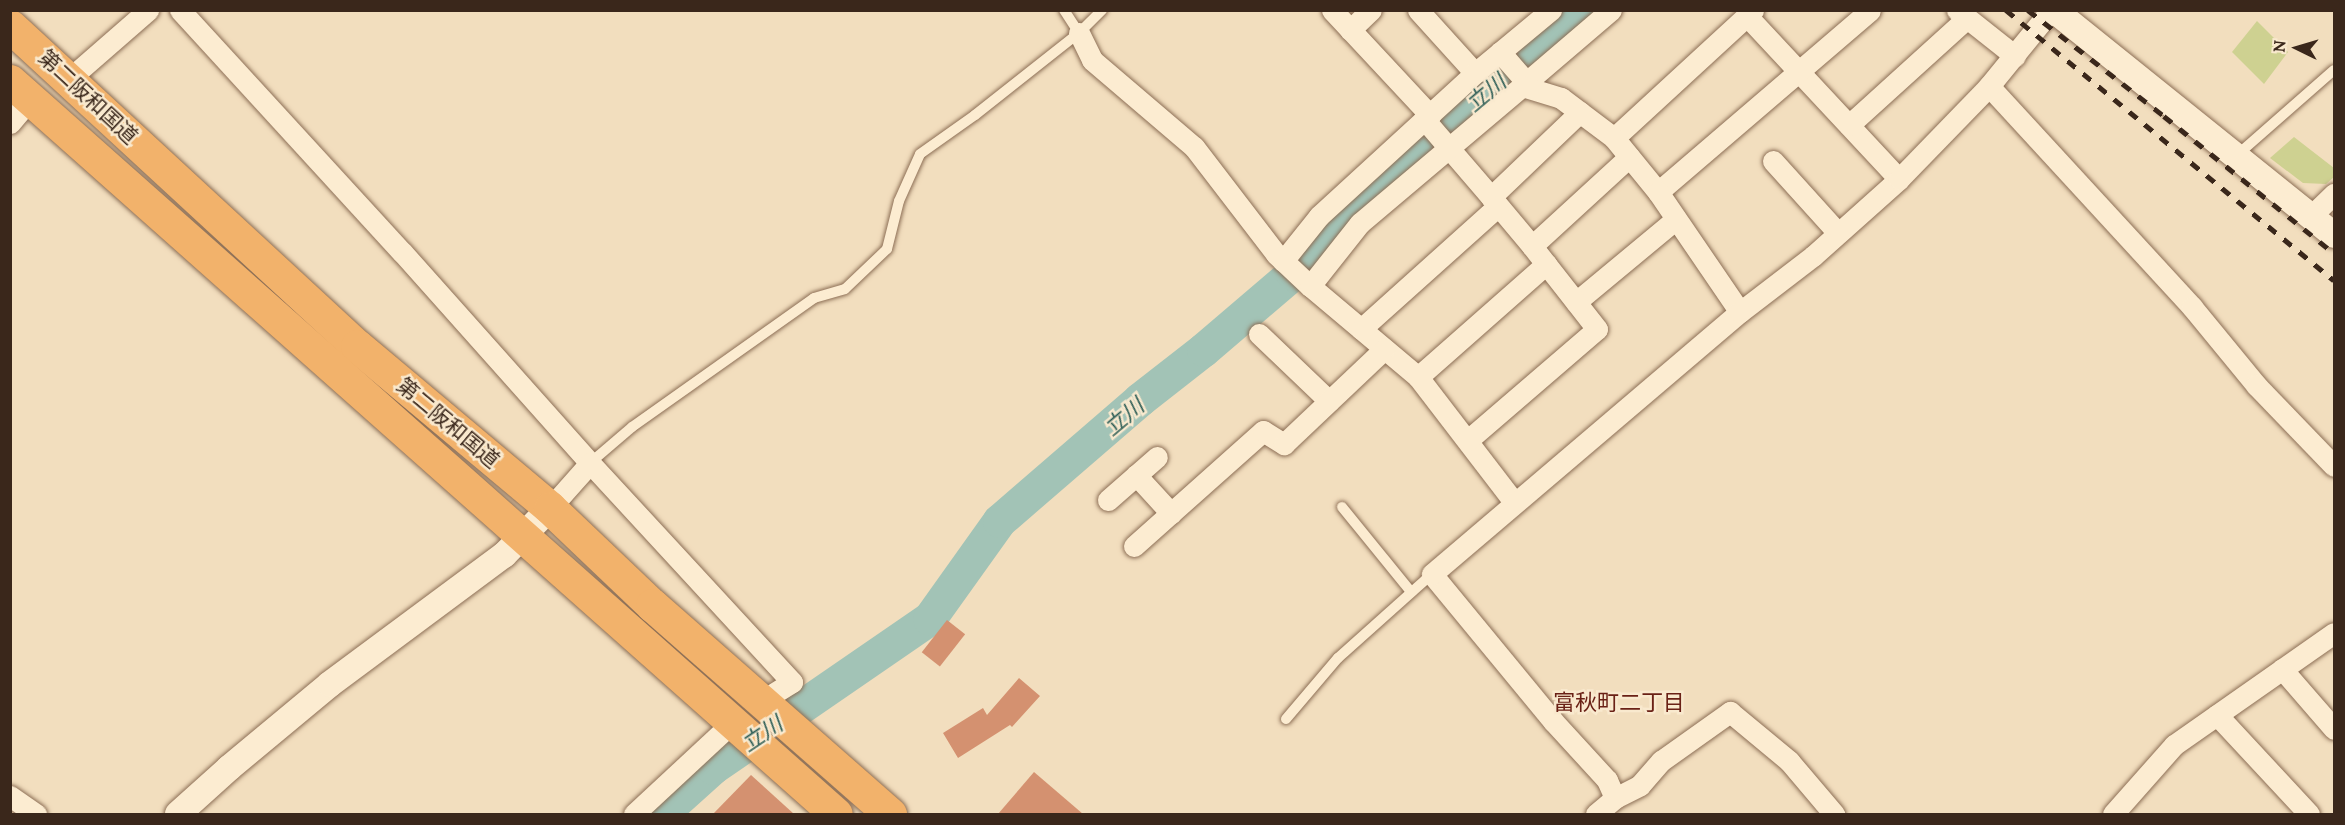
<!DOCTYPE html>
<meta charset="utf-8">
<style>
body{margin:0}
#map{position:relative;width:2345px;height:825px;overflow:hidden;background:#f2debe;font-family:Lora,"Noto Sans JP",serif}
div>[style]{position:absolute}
.green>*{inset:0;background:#ced191}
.stream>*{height:6px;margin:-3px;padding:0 3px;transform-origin:3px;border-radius:3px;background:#a2c3b6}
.river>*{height:34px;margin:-17px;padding:0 17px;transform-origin:17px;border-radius:17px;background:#a2c3b6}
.building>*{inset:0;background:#d49170;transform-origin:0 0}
.roads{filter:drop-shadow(0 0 2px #8c6e55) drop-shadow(0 0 2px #8c6e55)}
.service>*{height:10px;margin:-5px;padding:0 5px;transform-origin:5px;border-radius:5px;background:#fcecd1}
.minor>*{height:21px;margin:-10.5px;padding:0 10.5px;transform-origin:10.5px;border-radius:10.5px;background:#fcecd1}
.tertiary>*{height:26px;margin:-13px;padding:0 13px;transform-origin:13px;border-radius:13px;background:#fcecd1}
.trunk>*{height:33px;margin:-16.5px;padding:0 16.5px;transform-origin:16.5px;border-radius:16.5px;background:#f2b26b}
.rail>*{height:4.5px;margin-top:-2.25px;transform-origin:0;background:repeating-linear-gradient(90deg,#3a271b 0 10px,transparent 0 20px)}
span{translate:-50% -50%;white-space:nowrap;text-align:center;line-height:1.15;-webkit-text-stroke:5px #f9e9ce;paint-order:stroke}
.street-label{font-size:21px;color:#3a271b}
.water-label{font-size:22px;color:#295b54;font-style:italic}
.neighbourhood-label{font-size:22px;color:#6a2116}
.frame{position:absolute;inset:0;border:12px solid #3a271b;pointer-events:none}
.north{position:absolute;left:2267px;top:18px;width:60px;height:60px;-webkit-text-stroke:4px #f9e9ce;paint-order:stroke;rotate:275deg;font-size:16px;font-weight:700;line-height:24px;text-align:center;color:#3a271b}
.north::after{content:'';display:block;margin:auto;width:21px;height:27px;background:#3a271b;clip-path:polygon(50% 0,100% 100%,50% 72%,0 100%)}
</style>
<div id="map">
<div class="green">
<i style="clip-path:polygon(2257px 21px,2288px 52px,2264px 84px,2232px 52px)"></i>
<i style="clip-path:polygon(2294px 137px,2334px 168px,2334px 177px,2326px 184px,2303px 183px,2270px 158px)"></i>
</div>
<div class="stream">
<i style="left:1587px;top:14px;width:5px;rotate:-53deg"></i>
</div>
<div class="river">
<i style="left:662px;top:814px;width:69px;rotate:-42deg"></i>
<i style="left:713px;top:768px;width:263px;rotate:-34.5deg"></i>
<i style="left:930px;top:619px;width:120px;rotate:-54.5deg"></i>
<i style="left:1000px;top:521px;width:185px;rotate:-40.8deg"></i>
<i style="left:1140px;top:400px;width:81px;rotate:-38deg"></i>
<i style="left:1204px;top:350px;width:117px;rotate:-40.5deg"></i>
<i style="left:1293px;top:274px;width:55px;rotate:-50.9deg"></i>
<i style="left:1328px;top:231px;width:217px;rotate:-41.3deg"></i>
<i style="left:1491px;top:88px;width:121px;rotate:-37.6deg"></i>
</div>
<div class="building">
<i style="left:947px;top:620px;width:23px;height:41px;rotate:38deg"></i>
<i style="clip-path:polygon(1019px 678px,1040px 696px,1012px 727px,1010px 725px,958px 758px,943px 733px,983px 708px,987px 715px)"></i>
<i style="clip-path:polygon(1034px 772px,1083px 814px,998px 814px)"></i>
<i style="clip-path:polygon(751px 775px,794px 814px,713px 814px)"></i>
</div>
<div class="roads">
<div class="service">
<i style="left:1064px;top:10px;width:27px;rotate:57deg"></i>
<i style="left:2236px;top:156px;width:130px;rotate:-41.3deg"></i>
<i style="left:590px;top:463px;width:55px;rotate:-40.6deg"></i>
<i style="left:632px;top:427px;width:223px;rotate:-35.3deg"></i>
<i style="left:814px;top:298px;width:32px;rotate:-16deg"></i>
<i style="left:845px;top:289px;width:58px;rotate:-43.6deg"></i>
<i style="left:887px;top:249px;width:49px;rotate:-76deg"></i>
<i style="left:899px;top:201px;width:51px;rotate:-65.9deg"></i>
<i style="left:920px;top:154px;width:67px;rotate:-35.3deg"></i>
<i style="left:975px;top:115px;width:132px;rotate:-38.3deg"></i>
<i style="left:1079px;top:33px;width:33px;rotate:-45deg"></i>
<i style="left:1342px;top:507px;width:109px;rotate:50.9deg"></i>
<i style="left:1286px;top:719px;width:80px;rotate:-49.6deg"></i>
<i style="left:1338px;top:658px;width:126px;rotate:-41.8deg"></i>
</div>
<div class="minor">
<i style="left:180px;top:10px;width:328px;rotate:47.5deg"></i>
<i style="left:402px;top:252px;width:283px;rotate:48.3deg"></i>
<i style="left:590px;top:463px;width:60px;rotate:131.6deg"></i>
<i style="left:1332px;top:10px;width:144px;rotate:47deg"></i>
<i style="left:1418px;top:10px;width:85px;rotate:47.9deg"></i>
<i style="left:1957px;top:10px;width:74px;rotate:38.4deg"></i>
<i style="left:1747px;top:16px;width:223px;rotate:47deg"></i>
<i style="left:1350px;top:30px;width:29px;rotate:-44deg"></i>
<i style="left:1079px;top:33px;width:30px;rotate:64deg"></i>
<i style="left:1092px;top:60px;width:134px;rotate:40.5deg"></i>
<i style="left:1194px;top:147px;width:135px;rotate:52.5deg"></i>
<i style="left:1276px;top:254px;width:47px;rotate:43.3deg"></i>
<i style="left:1310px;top:286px;width:141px;rotate:40.1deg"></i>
<i style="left:1418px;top:377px;width:158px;rotate:52.5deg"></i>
<i style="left:1500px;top:52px;width:40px;rotate:49deg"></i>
<i style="left:69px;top:79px;width:105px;rotate:-41.1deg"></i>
<i style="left:1522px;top:86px;width:117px;rotate:-40.5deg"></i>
<i style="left:1989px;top:86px;width:300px;rotate:47.4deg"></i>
<i style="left:2192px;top:307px;width:101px;rotate:50.6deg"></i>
<i style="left:2256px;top:385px;width:112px;rotate:46.1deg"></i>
<i style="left:1424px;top:119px;width:103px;rotate:49.3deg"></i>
<i style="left:1491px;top:197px;width:123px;rotate:-43.7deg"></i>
<i style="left:10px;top:123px;width:31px;rotate:-50deg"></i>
<i style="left:1849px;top:125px;width:159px;rotate:-42.2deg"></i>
<i style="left:1614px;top:138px;width:189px;rotate:-42.6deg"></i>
<i style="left:1773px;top:161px;width:97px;rotate:47.9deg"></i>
<i style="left:1658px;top:192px;width:279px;rotate:-40.6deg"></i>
<i style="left:1491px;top:197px;width:64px;rotate:50.1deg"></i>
<i style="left:1532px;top:246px;width:132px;rotate:-42.5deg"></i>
<i style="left:2311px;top:216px;width:32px;rotate:-44deg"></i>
<i style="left:1283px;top:261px;width:58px;rotate:-51.3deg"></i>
<i style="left:1319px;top:216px;width:212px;rotate:-42.5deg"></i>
<i style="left:1475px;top:73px;width:99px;rotate:-39.7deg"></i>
<i style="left:1310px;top:286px;width:80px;rotate:-51.6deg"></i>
<i style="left:1360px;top:223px;width:212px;rotate:-40.2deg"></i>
<i style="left:1522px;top:86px;width:41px;rotate:17.1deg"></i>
<i style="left:1561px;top:98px;width:66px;rotate:37deg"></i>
<i style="left:1614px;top:138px;width:70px;rotate:50.8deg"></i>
<i style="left:1658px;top:192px;width:145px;rotate:55.7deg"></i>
<i style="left:1576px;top:302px;width:130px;rotate:-39.7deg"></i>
<i style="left:1361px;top:329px;width:184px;rotate:-41.9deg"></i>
<i style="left:1259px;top:334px;width:97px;rotate:43.7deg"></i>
<i style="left:1418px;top:377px;width:171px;rotate:-41.4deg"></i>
<i style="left:1468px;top:440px;width:170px;rotate:-40.7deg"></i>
<i style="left:1597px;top:329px;width:105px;rotate:-128.1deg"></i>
<i style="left:590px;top:463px;width:298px;rotate:47.3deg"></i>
<i style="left:792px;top:682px;width:36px;rotate:148deg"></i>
<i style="left:1136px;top:475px;width:52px;rotate:47.4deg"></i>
<i style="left:1108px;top:500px;width:65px;rotate:-41.3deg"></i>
<i style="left:1134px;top:546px;width:173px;rotate:-41.7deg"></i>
<i style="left:1263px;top:431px;width:25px;rotate:32deg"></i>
<i style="left:1284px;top:444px;width:138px;rotate:-43.5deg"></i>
<i style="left:2282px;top:669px;width:79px;rotate:49.1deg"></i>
<i style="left:2217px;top:715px;width:135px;rotate:47.1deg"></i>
<i style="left:10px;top:796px;width:32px;rotate:35deg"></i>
<i style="left:1615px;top:798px;width:28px;rotate:-27deg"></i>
<i style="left:1640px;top:785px;width:32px;rotate:-49deg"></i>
<i style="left:1661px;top:761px;width:85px;rotate:-35.4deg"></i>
<i style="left:1730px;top:712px;width:77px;rotate:39.7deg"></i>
<i style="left:1789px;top:761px;width:70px;rotate:49.7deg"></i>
<i style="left:634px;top:814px;width:134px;rotate:-42.9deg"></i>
<i style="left:1596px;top:814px;width:25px;rotate:-40deg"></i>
<i style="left:1615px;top:798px;width:20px;rotate:-114deg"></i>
<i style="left:1607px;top:780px;width:80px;rotate:-132.5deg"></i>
<i style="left:1553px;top:721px;width:190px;rotate:-129.5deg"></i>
<i style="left:1432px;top:574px;width:404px;rotate:-40.4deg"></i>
<i style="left:1740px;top:312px;width:92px;rotate:-37.5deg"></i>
<i style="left:1813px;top:256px;width:115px;rotate:-41.8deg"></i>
<i style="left:1899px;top:179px;width:129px;rotate:-45.9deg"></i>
<i style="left:1989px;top:86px;width:98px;rotate:-50.8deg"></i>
<i style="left:2113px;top:814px;width:92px;rotate:-48.5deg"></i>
<i style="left:2174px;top:745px;width:195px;rotate:-35deg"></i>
</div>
<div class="tertiary">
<i style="left:2054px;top:10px;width:359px;rotate:38.8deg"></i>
<i style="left:178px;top:814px;width:69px;rotate:-42deg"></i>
<i style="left:229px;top:768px;width:131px;rotate:-39.7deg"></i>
<i style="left:330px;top:684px;width:217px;rotate:-36.6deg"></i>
<i style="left:504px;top:555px;width:66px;rotate:-45.6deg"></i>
</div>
<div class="trunk">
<i style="left:10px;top:26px;width:472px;rotate:42.7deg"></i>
<i style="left:357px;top:346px;width:252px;rotate:40deg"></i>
<i style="left:550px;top:508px;width:141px;rotate:43.6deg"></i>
<i style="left:652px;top:605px;width:317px;rotate:41.3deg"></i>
<i style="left:10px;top:81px;width:1104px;rotate:41.59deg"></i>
</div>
</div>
<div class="rail">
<i style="left:2006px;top:10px;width:425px;rotate:39.5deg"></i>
<i style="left:2028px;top:10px;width:172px;rotate:37.9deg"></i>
<i style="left:2164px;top:116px;width:218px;rotate:38.9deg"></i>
</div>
<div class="street-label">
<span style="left:88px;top:97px;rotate:43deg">第二阪和国道</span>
<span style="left:448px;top:423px;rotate:40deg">第二阪和国道</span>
</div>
<div class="water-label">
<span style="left:1486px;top:93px;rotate:-40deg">立川</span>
<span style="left:1124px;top:417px;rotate:-40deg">立川</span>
<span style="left:762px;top:734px;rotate:-34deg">立川</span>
</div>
<div class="neighbourhood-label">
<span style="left:1619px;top:703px">富秋町二丁目</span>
</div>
<div class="frame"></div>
<div class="north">N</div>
</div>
